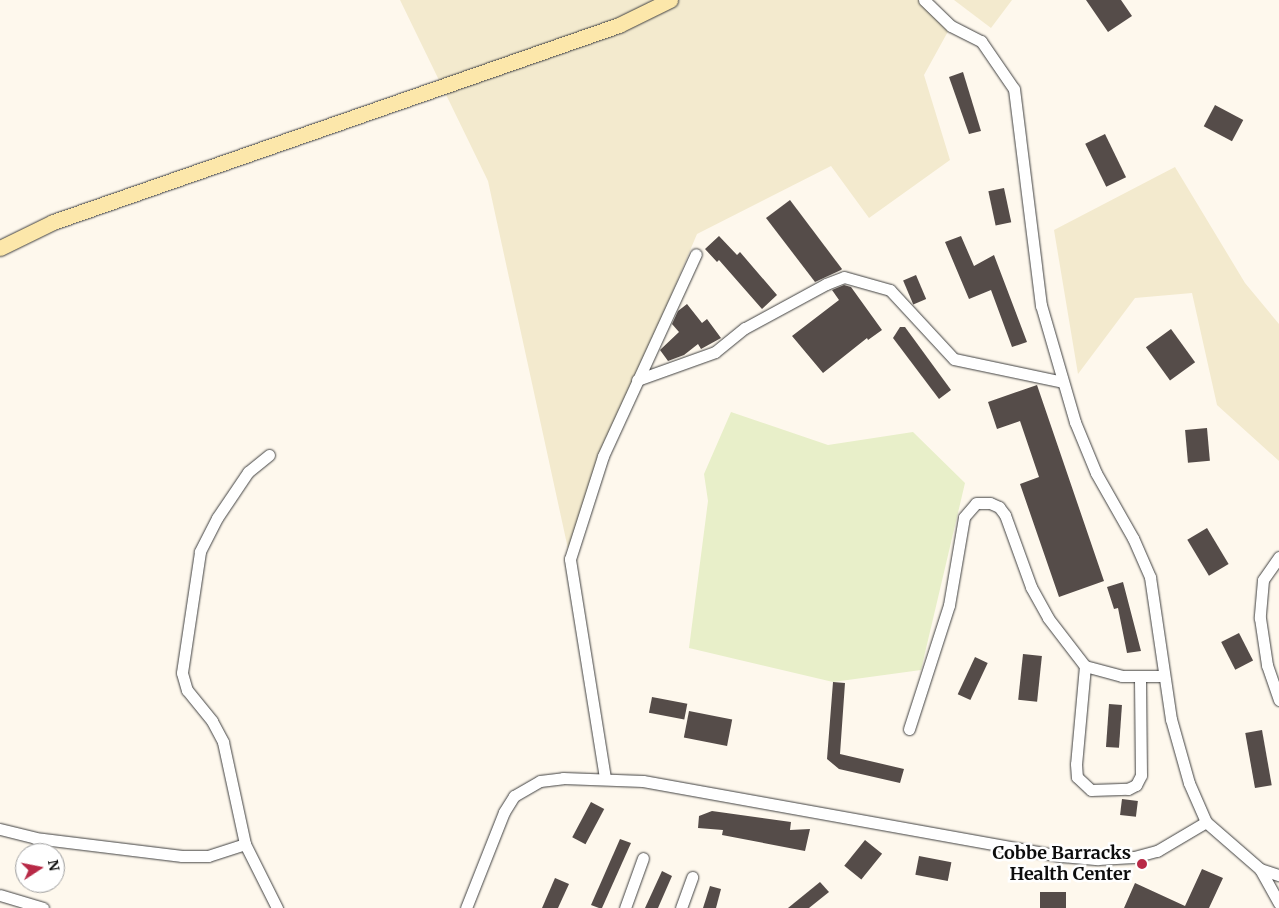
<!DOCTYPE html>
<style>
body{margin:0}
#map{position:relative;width:1279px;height:908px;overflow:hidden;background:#fef8ed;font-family:Merriweather,serif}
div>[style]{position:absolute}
.farmland>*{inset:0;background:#f3eace}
.pitch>*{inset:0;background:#e8efc9}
.building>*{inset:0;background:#554c49;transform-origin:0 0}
.roads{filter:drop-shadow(0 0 1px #404040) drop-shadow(0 0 1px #404040)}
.street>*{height:11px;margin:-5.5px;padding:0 5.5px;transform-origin:5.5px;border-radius:5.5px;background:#fff}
.secondary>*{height:15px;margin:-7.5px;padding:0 7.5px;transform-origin:7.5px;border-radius:7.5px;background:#fce7aa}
.dots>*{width:14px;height:14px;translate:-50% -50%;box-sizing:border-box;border:2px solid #fff;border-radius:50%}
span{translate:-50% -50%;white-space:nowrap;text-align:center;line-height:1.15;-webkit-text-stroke:5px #fff;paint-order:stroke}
.poi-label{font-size:18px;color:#0d0d0d;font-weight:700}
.right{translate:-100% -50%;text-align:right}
.north{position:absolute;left:15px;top:843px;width:50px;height:50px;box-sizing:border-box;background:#fff;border:1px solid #9e9e9e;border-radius:50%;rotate:79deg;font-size:14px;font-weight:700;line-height:20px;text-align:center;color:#0d0d0d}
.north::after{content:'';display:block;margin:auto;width:18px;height:22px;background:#b82946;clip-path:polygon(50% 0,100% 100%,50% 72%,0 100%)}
</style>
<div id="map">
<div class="farmland">
<i style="clip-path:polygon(400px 0,924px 0,951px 26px,924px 75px,950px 160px,869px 218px,831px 166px,697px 234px,603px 456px,570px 558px,488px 181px)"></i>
<i style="clip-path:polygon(954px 0,1012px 0,991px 28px)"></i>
<i style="clip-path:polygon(1175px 167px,1245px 283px,1279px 324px,1279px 461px,1217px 405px,1192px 293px,1135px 298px,1078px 374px,1054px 230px)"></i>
</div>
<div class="pitch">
<i style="clip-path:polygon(731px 412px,828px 445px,913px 432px,965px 483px,921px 670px,833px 682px,689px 648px,708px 501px,704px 474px)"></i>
</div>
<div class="building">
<i style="clip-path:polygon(1086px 0,1121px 0,1132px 16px,1108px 32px)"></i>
<i style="clip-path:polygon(963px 72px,981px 131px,969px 134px,949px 77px)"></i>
<i style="left:1215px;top:105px;width:32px;height:24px;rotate:28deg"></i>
<i style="left:1105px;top:134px;width:48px;height:22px;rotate:64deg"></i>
<i style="left:1004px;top:188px;width:35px;height:16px;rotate:78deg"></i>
<i style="clip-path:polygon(790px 200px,842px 269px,841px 270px,815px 282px,766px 218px)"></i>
<i style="clip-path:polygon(719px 236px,737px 255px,740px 252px,777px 295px,762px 309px,719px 260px,717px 262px,705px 249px)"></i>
<i style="clip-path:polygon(961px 236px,974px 266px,994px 255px,1027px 342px,1012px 347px,991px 290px,969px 299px,945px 242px)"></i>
<i style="left:916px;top:275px;width:26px;height:14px;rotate:67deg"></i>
<i style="clip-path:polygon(844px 285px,851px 287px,882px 330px,868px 340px,867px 338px,823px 373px,792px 336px,839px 300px,832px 290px)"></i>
<i style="clip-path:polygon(687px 304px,702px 323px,707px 319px,721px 338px,701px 349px,698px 344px,684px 355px,668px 361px,660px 350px,679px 332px,672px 324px,678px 311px)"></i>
<i style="clip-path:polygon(900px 327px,905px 327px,951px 390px,939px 399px,893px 338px)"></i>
<i style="left:1171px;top:329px;width:41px;height:31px;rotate:54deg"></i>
<i style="clip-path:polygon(1037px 385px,1104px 581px,1059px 597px,1020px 484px,1039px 477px,1020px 421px,997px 429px,988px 402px)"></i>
<i style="left:1207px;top:428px;width:33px;height:22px;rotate:85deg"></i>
<i style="left:1207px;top:528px;width:42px;height:23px;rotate:59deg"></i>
<i style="clip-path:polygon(1123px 582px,1141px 651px,1127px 653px,1118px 608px,1114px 609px,1107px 587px)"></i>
<i style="left:1239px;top:633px;width:31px;height:20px;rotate:63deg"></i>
<i style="left:1023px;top:654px;width:19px;height:46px;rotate:6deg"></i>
<i style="left:975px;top:657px;width:14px;height:41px;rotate:25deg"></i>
<i style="clip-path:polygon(833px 682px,845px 683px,840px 754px,904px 769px,900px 783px,839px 769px,827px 759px)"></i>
<i style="left:652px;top:697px;width:36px;height:16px;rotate:11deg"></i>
<i style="left:1109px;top:704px;width:13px;height:43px;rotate:4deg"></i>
<i style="left:689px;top:711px;width:44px;height:27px;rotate:11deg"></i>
<i style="left:1262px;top:730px;width:56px;height:17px;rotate:80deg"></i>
<i style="left:1122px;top:799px;width:16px;height:16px;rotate:7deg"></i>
<i style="left:591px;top:802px;width:15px;height:40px;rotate:28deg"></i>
<i style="clip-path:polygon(712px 811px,791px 822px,790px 830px,810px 829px,805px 851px,722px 835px,723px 830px,698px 828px,699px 816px)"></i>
<i style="clip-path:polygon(620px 839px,631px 843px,602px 908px,599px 908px,591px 905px)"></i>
<i style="left:865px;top:840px;width:22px;height:33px;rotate:39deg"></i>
<i style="left:919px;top:856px;width:33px;height:19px;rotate:11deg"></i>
<i style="clip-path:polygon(1202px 869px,1223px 878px,1209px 908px,1124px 908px,1135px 883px,1185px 906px)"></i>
<i style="clip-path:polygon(662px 871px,672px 876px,658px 908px,645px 908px)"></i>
<i style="clip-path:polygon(555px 878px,569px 884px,558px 908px,542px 908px)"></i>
<i style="clip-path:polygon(820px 882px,829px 892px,809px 908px,788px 908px)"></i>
<i style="clip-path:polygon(710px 886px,721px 889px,716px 908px,703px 908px)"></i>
<i style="left:1040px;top:892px;width:26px;height:16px"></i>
</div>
<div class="roads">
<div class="street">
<i style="left:924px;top:0;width:37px;rotate:44deg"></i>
<i style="left:951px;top:26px;width:34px;rotate:27deg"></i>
<i style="left:981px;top:41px;width:58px;rotate:55.5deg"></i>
<i style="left:1014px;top:89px;width:218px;rotate:82.9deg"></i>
<i style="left:1041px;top:305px;width:122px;rotate:73.8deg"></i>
<i style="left:1075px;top:422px;width:55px;rotate:67.6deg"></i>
<i style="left:1096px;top:473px;width:75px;rotate:60.4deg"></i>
<i style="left:1133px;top:538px;width:43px;rotate:66.4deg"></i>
<i style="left:1150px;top:577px;width:144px;rotate:81.6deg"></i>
<i style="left:1171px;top:719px;width:66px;rotate:74.3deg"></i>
<i style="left:1189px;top:783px;width:43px;rotate:66.4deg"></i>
<i style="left:1206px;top:822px;width:72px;rotate:41deg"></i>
<i style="left:1260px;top:869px;width:39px;rotate:61deg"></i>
<i style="left:637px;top:380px;width:83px;rotate:-19.7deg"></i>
<i style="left:715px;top:352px;width:38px;rotate:-39deg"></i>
<i style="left:745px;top:328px;width:92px;rotate:-28.5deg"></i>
<i style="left:826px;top:284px;width:19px;rotate:-21deg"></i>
<i style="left:844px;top:277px;width:48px;rotate:15.8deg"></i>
<i style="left:890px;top:290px;width:94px;rotate:47.2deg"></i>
<i style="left:954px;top:359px;width:111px;rotate:11.9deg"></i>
<i style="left:269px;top:455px;width:27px;rotate:141deg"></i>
<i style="left:248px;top:472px;width:55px;rotate:124deg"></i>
<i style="left:217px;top:518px;width:38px;rotate:117deg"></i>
<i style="left:200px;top:552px;width:122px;rotate:98.5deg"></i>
<i style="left:182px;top:673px;width:18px;rotate:74deg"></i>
<i style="left:187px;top:690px;width:40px;rotate:51deg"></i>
<i style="left:212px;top:721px;width:24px;rotate:62deg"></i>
<i style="left:223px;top:742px;width:104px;rotate:77.8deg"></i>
<i style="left:245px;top:844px;width:72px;rotate:63.4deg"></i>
<i style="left:1279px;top:557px;width:28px;rotate:125deg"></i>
<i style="left:1263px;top:580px;width:38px;rotate:95deg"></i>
<i style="left:1260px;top:618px;width:48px;rotate:81.5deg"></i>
<i style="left:1267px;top:665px;width:37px;rotate:71deg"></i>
<i style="left:1085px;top:666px;width:98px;rotate:95.2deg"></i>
<i style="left:1076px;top:764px;width:13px;rotate:86deg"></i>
<i style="left:1077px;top:777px;width:19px;rotate:43deg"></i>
<i style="left:1091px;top:790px;width:37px;rotate:-2deg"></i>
<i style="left:1128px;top:789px;width:9px;rotate:-27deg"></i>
<i style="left:1136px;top:785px;width:11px;rotate:-63deg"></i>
<i style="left:1141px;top:775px;width:98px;rotate:-90.6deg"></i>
<i style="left:909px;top:729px;width:130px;rotate:-72.1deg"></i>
<i style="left:949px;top:605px;width:89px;rotate:-80.3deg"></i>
<i style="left:964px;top:517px;width:18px;rotate:-49deg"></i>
<i style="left:976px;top:503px;width:14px"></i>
<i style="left:990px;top:503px;width:10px;rotate:24deg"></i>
<i style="left:999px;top:507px;width:10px;rotate:53deg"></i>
<i style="left:1005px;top:515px;width:77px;rotate:70.1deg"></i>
<i style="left:1031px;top:587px;width:35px;rotate:61deg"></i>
<i style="left:1048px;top:618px;width:61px;rotate:52.4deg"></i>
<i style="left:1085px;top:666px;width:38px;rotate:15deg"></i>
<i style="left:1122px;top:676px;width:42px"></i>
<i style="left:605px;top:778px;width:222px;rotate:-99.1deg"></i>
<i style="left:570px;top:559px;width:108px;rotate:-72.2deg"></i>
<i style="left:603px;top:456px;width:222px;rotate:-65.3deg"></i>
<i style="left:0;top:829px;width:36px;rotate:14deg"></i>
<i style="left:35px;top:838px;width:148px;rotate:7deg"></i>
<i style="left:182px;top:856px;width:26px"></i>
<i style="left:208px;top:856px;width:39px;rotate:-18deg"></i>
<i style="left:1260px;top:869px;width:20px;rotate:18deg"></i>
<i style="left:0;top:895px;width:45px;rotate:16.8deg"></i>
<i style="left:466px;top:908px;width:103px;rotate:-68.4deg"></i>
<i style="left:504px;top:812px;width:19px;rotate:-58deg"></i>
<i style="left:514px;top:796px;width:30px;rotate:-30deg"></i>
<i style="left:540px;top:781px;width:23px;rotate:-7deg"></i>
<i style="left:563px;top:778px;width:80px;rotate:2.1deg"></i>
<i style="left:643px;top:781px;width:425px;rotate:10.2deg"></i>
<i style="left:1061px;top:856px;width:37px;rotate:5deg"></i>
<i style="left:1098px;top:859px;width:36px;rotate:-3deg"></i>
<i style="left:1134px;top:857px;width:24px;rotate:-15deg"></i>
<i style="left:1157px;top:851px;width:57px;rotate:-30.6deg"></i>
<i style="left:625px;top:908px;width:53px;rotate:-70.2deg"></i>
<i style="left:681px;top:908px;width:33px;rotate:-70deg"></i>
</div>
<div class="secondary">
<i style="left:0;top:248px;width:59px;rotate:-26.1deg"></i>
<i style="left:53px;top:222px;width:599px;rotate:-19.19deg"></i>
<i style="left:619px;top:25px;width:57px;rotate:-26.1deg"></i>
</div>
</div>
<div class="dots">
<i style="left:1142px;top:864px;background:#b82946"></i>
</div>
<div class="poi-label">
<span class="right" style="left:1131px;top:864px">Cobbe Barracks<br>Health Center</span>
</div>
<div class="north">N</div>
</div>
